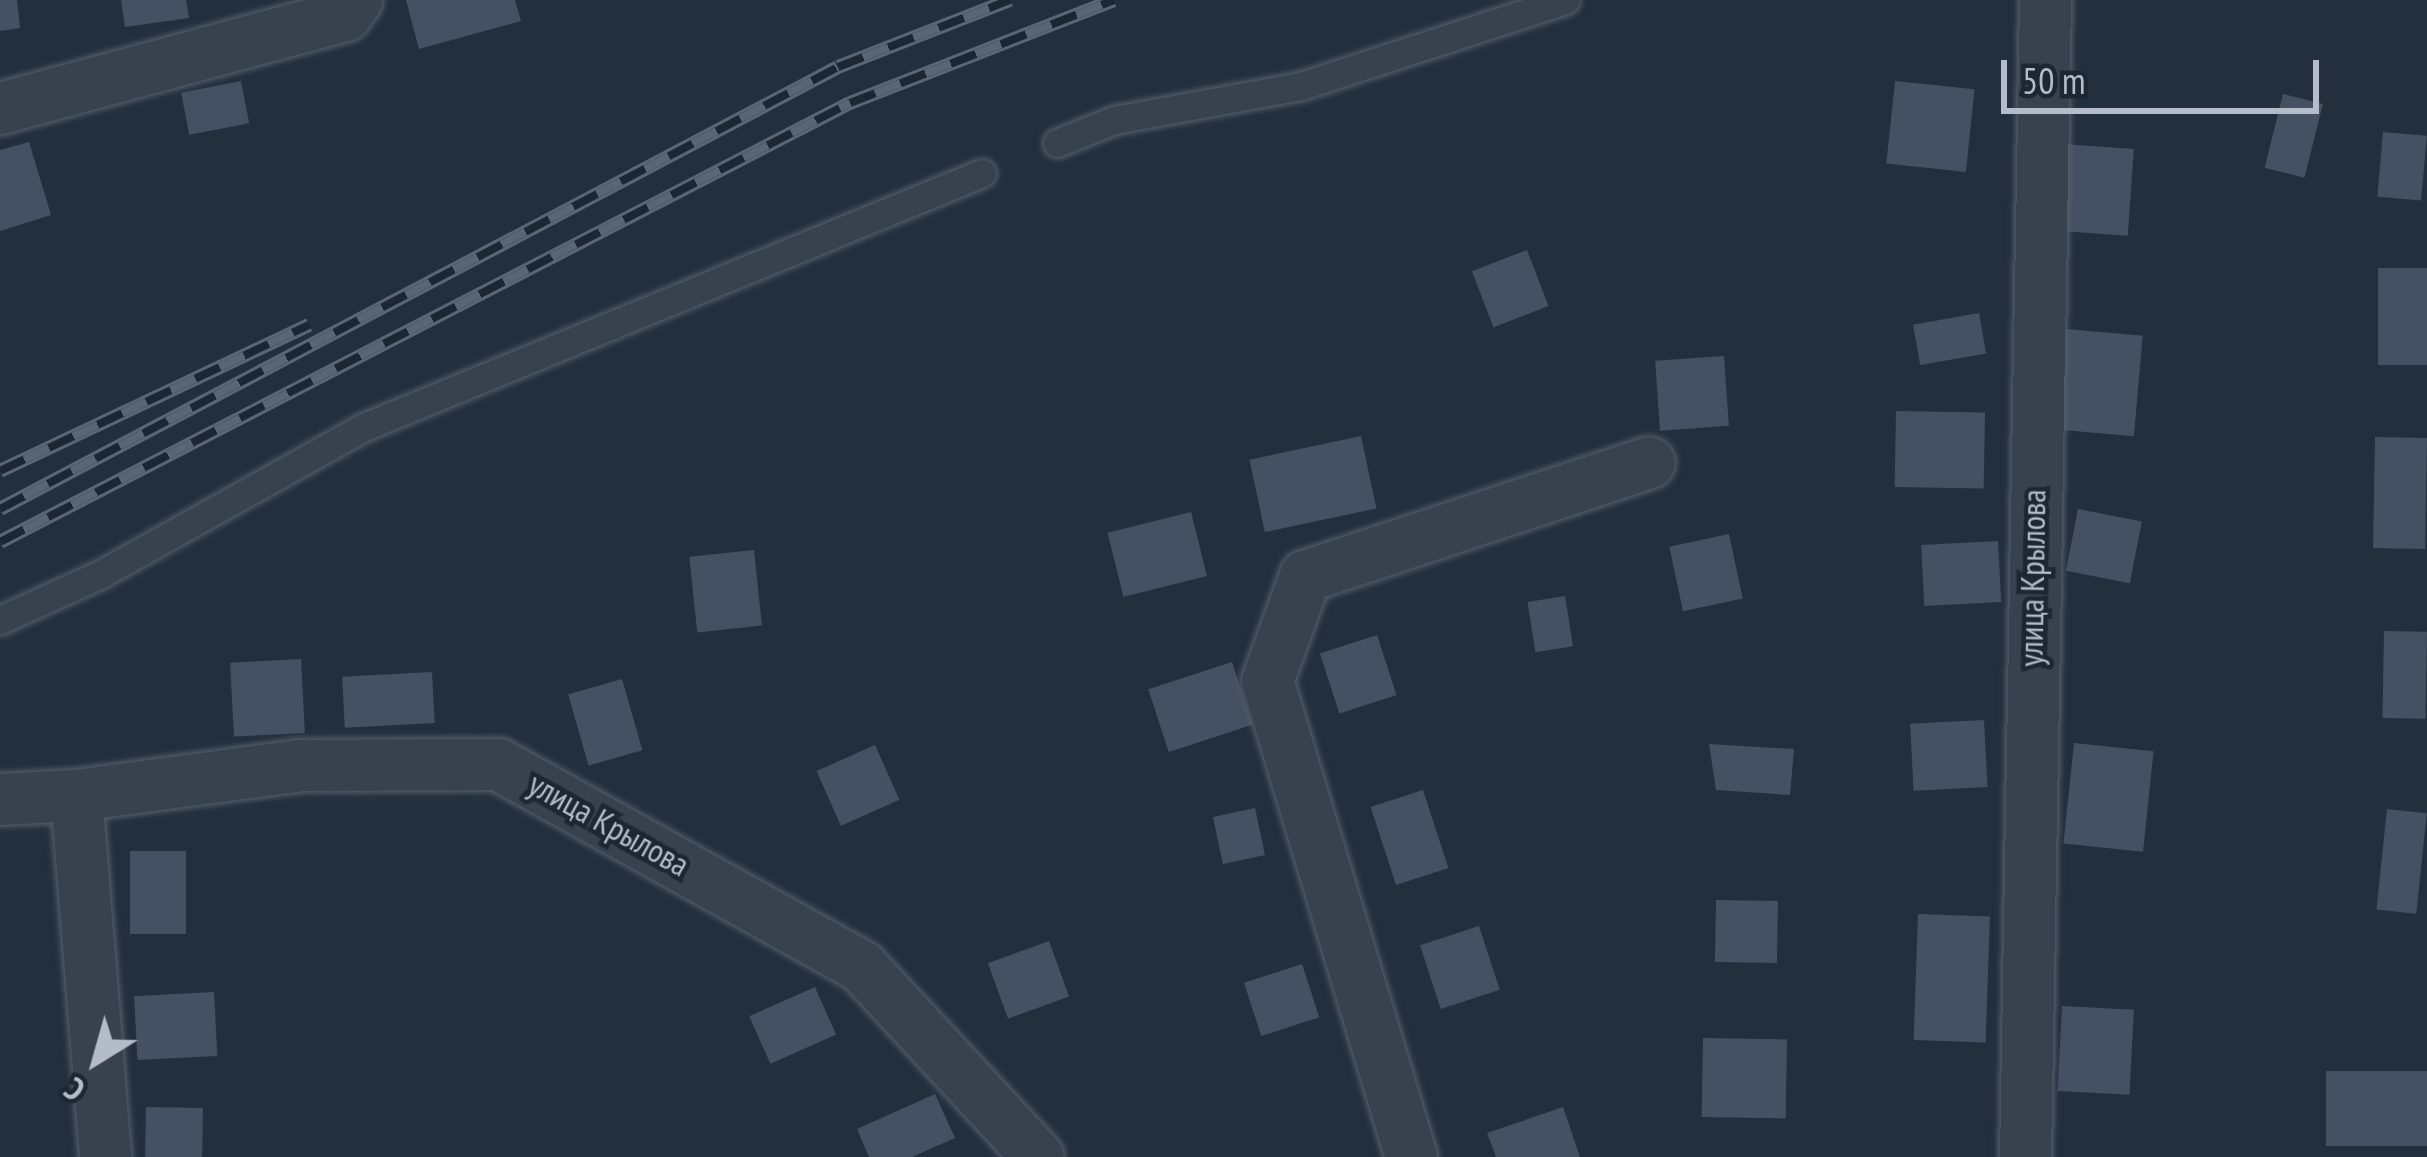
<!DOCTYPE html>
<meta charset="utf-8">
<style>
body{margin:0}
#map{position:relative;width:2427px;height:1157px;overflow:hidden;background:#242f3e;font-family:"PT Sans Narrow",sans-serif}
div>[style]{position:absolute}
.building>*{inset:0;background:#455162;transform-origin:0 0}
.roads{filter:drop-shadow(0 0 3px #565f6c) drop-shadow(0 0 3px #565f6c)}
.service>*{height:27px;margin:-13.5px;padding:0 13.5px;transform-origin:13.5px;border-radius:13.5px;background:#38414e}
.minor>*{height:51px;margin:-25.5px;padding:0 25.5px;transform-origin:25.5px;border-radius:25.5px;background:#38414e}
.rail>*{height:14px;margin-top:-7px;transform-origin:0;background:repeating-linear-gradient(90deg,#1d2633 0 27px,#5a6575 0 54px);box-sizing:border-box;border-block:3px solid #5a6575}
span{translate:-50% -50%;white-space:nowrap;text-align:center;line-height:1.15;-webkit-text-stroke:9px #1d2633;paint-order:stroke}
.street-label{font-size:33px;color:#b4bcc9}
.north{position:absolute;left:36px;top:1001px;width:120px;height:120px;-webkit-text-stroke:9px #1d2633;paint-order:stroke;rotate:217deg;font-size:33px;font-weight:700;line-height:48px;text-align:center;color:#b4bcc9}
.north::after{content:'';display:block;margin:auto;width:42px;height:54px;background:#b4bcc9;clip-path:polygon(50% 0,100% 100%,50% 72%,0 100%)}
.scale{position:absolute;left:2001px;top:60px;width:318px;height:54px;box-sizing:border-box;border:6px solid #b4bcc9;border-top:0;padding-left:15px;font-size:36px;line-height:42px;white-space:nowrap;color:#b4bcc9;-webkit-text-stroke:9px #1d2633;paint-order:stroke}
</style>
<div id="map">
<div class="building">
<i style="clip-path:polygon(0 0,17px 0,20px 28px,0 31px)"></i>
<i style="clip-path:polygon(121px 0,186px 0,189px 18px,125px 27px)"></i>
<i style="clip-path:polygon(406px 0,515px 0,521px 21px,419px 49px)"></i>
<i style="left:241px;top:81px;width:43px;height:61px;rotate:79deg"></i>
<i style="left:1895px;top:81px;width:80px;height:83px;rotate:6deg"></i>
<i style="left:2283px;top:94px;width:41px;height:76px;rotate:14deg"></i>
<i style="left:2383px;top:132px;width:44px;height:65px;rotate:5deg"></i>
<i style="clip-path:polygon(29px 142px,51px 215px,0 231px,0 150px)"></i>
<i style="left:2063px;top:144px;width:71px;height:87px;rotate:4deg"></i>
<i style="left:1527px;top:250px;width:60px;height:59px;rotate:69deg"></i>
<i style="left:2378px;top:268px;width:49px;height:97px"></i>
<i style="left:1979px;top:313px;width:41px;height:67px;rotate:80deg"></i>
<i style="left:2066px;top:329px;width:77px;height:101px;rotate:5deg"></i>
<i style="left:1724px;top:356px;width:70px;height:69px;rotate:86deg"></i>
<i style="left:1896px;top:411px;width:89px;height:76px;rotate:1deg"></i>
<i style="left:1361px;top:436px;width:74px;height:114px;rotate:78deg"></i>
<i style="left:2375px;top:437px;width:52px;height:111px;rotate:1deg"></i>
<i style="left:2078px;top:509px;width:65px;height:63px;rotate:11deg"></i>
<i style="left:1191px;top:512px;width:66px;height:86px;rotate:76deg"></i>
<i style="left:1729px;top:534px;width:66px;height:61px;rotate:78deg"></i>
<i style="left:1998px;top:541px;width:61px;height:77px;rotate:87deg"></i>
<i style="left:754px;top:550px;width:76px;height:65px;rotate:84deg"></i>
<i style="left:1565px;top:596px;width:51px;height:38px;rotate:81deg"></i>
<i style="left:2384px;top:631px;width:43px;height:87px;rotate:1deg"></i>
<i style="left:1377px;top:635px;width:63px;height:60px;rotate:72deg"></i>
<i style="left:301px;top:659px;width:74px;height:71px;rotate:87deg"></i>
<i style="left:1232px;top:662px;width:66px;height:88px;rotate:72deg"></i>
<i style="left:432px;top:672px;width:51px;height:90px;rotate:87deg"></i>
<i style="left:622px;top:679px;width:74px;height:56px;rotate:74deg"></i>
<i style="left:1984px;top:720px;width:67px;height:74px;rotate:87deg"></i>
<i style="left:2074px;top:743px;width:80px;height:101px;rotate:6deg"></i>
<i style="clip-path:polygon(1709px 744px,1794px 749px,1790px 795px,1716px 790px)"></i>
<i style="left:875px;top:745px;width:60px;height:64px;rotate:66deg"></i>
<i style="left:1423px;top:790px;width:82px;height:55px;rotate:72deg"></i>
<i style="left:1255px;top:808px;width:48px;height:43px;rotate:78deg"></i>
<i style="left:2387px;top:809px;width:40px;height:101px;rotate:6deg"></i>
<i style="left:130px;top:851px;width:56px;height:83px"></i>
<i style="left:1716px;top:900px;width:62px;height:62px;rotate:1deg"></i>
<i style="left:1918px;top:914px;width:72px;height:126px;rotate:2deg"></i>
<i style="left:1479px;top:926px;width:67px;height:62px;rotate:72deg"></i>
<i style="left:1049px;top:941px;width:59px;height:65px;rotate:70deg"></i>
<i style="left:1302px;top:964px;width:56px;height:61px;rotate:72deg"></i>
<i style="left:815px;top:987px;width:52px;height:72px;rotate:66deg"></i>
<i style="left:214px;top:992px;width:64px;height:80px;rotate:87deg"></i>
<i style="left:2062px;top:1006px;width:72px;height:85px;rotate:3deg"></i>
<i style="left:1703px;top:1038px;width:84px;height:79px;rotate:1deg"></i>
<i style="left:2427px;top:1071px;width:75px;height:101px;rotate:90deg"></i>
<i style="clip-path:polygon(935px 1094px,955px 1138px,912px 1157px,869px 1157px,857px 1129px)"></i>
<i style="left:146px;top:1107px;width:57px;height:50px;rotate:1deg"></i>
<i style="clip-path:polygon(1563px 1107px,1580px 1157px,1496px 1157px,1487px 1133px)"></i>
</div>
<div class="roads">
<div class="service">
<i style="left:1057px;top:143px;width:61px;rotate:-22deg"></i>
<i style="left:1114px;top:120px;width:190px;rotate:-10.3deg"></i>
<i style="left:1301px;top:86px;width:278px;rotate:-18deg"></i>
<i style="left:0;top:620px;width:111px;rotate:-24.5deg"></i>
<i style="left:101px;top:574px;width:301px;rotate:-29.2deg"></i>
<i style="left:364px;top:427px;width:668px;rotate:-22.34deg"></i>
</div>
<div class="minor">
<i style="left:0;top:108px;width:357px;rotate:-15.1deg"></i>
<i style="left:345px;top:15px;width:19px;rotate:-54deg"></i>
<i style="left:76px;top:795px;width:226px;rotate:-7.6deg"></i>
<i style="left:300px;top:765px;width:198px;rotate:-0.3deg"></i>
<i style="left:498px;top:764px;width:415px;rotate:29.1deg"></i>
<i style="left:861px;top:966px;width:260px;rotate:47.2deg"></i>
<i style="left:0;top:799px;width:76px;rotate:-3deg"></i>
<i style="left:76px;top:795px;width:363px;rotate:85.4deg"></i>
<i style="left:1411px;top:1157px;width:497px;rotate:-106.8deg"></i>
<i style="left:1267px;top:681px;width:112px;rotate:-70.1deg"></i>
<i style="left:1305px;top:576px;width:362px;rotate:-18.3deg"></i>
<i style="left:2025px;top:1157px;width:1157px;rotate:-89.01deg"></i>
</div>
</div>
<div class="rail">
<i style="left:0;top:471px;width:342px;rotate:-25.3deg"></i>
<i style="left:0;top:509px;width:947px;rotate:-27.81deg"></i>
<i style="left:838px;top:67px;width:185px;rotate:-21.3deg"></i>
<i style="left:0;top:542px;width:957px;rotate:-27.32deg"></i>
<i style="left:850px;top:103px;width:283px;rotate:-21.3deg"></i>
</div>
<div class="street-label">
<span style="left:2032px;top:578px;rotate:-89deg">улица Крылова</span>
<span style="left:609px;top:824px;rotate:29deg">улица Крылова</span>
</div>
<div class="north">С</div>
<div class="scale">50 m</div>
</div>
